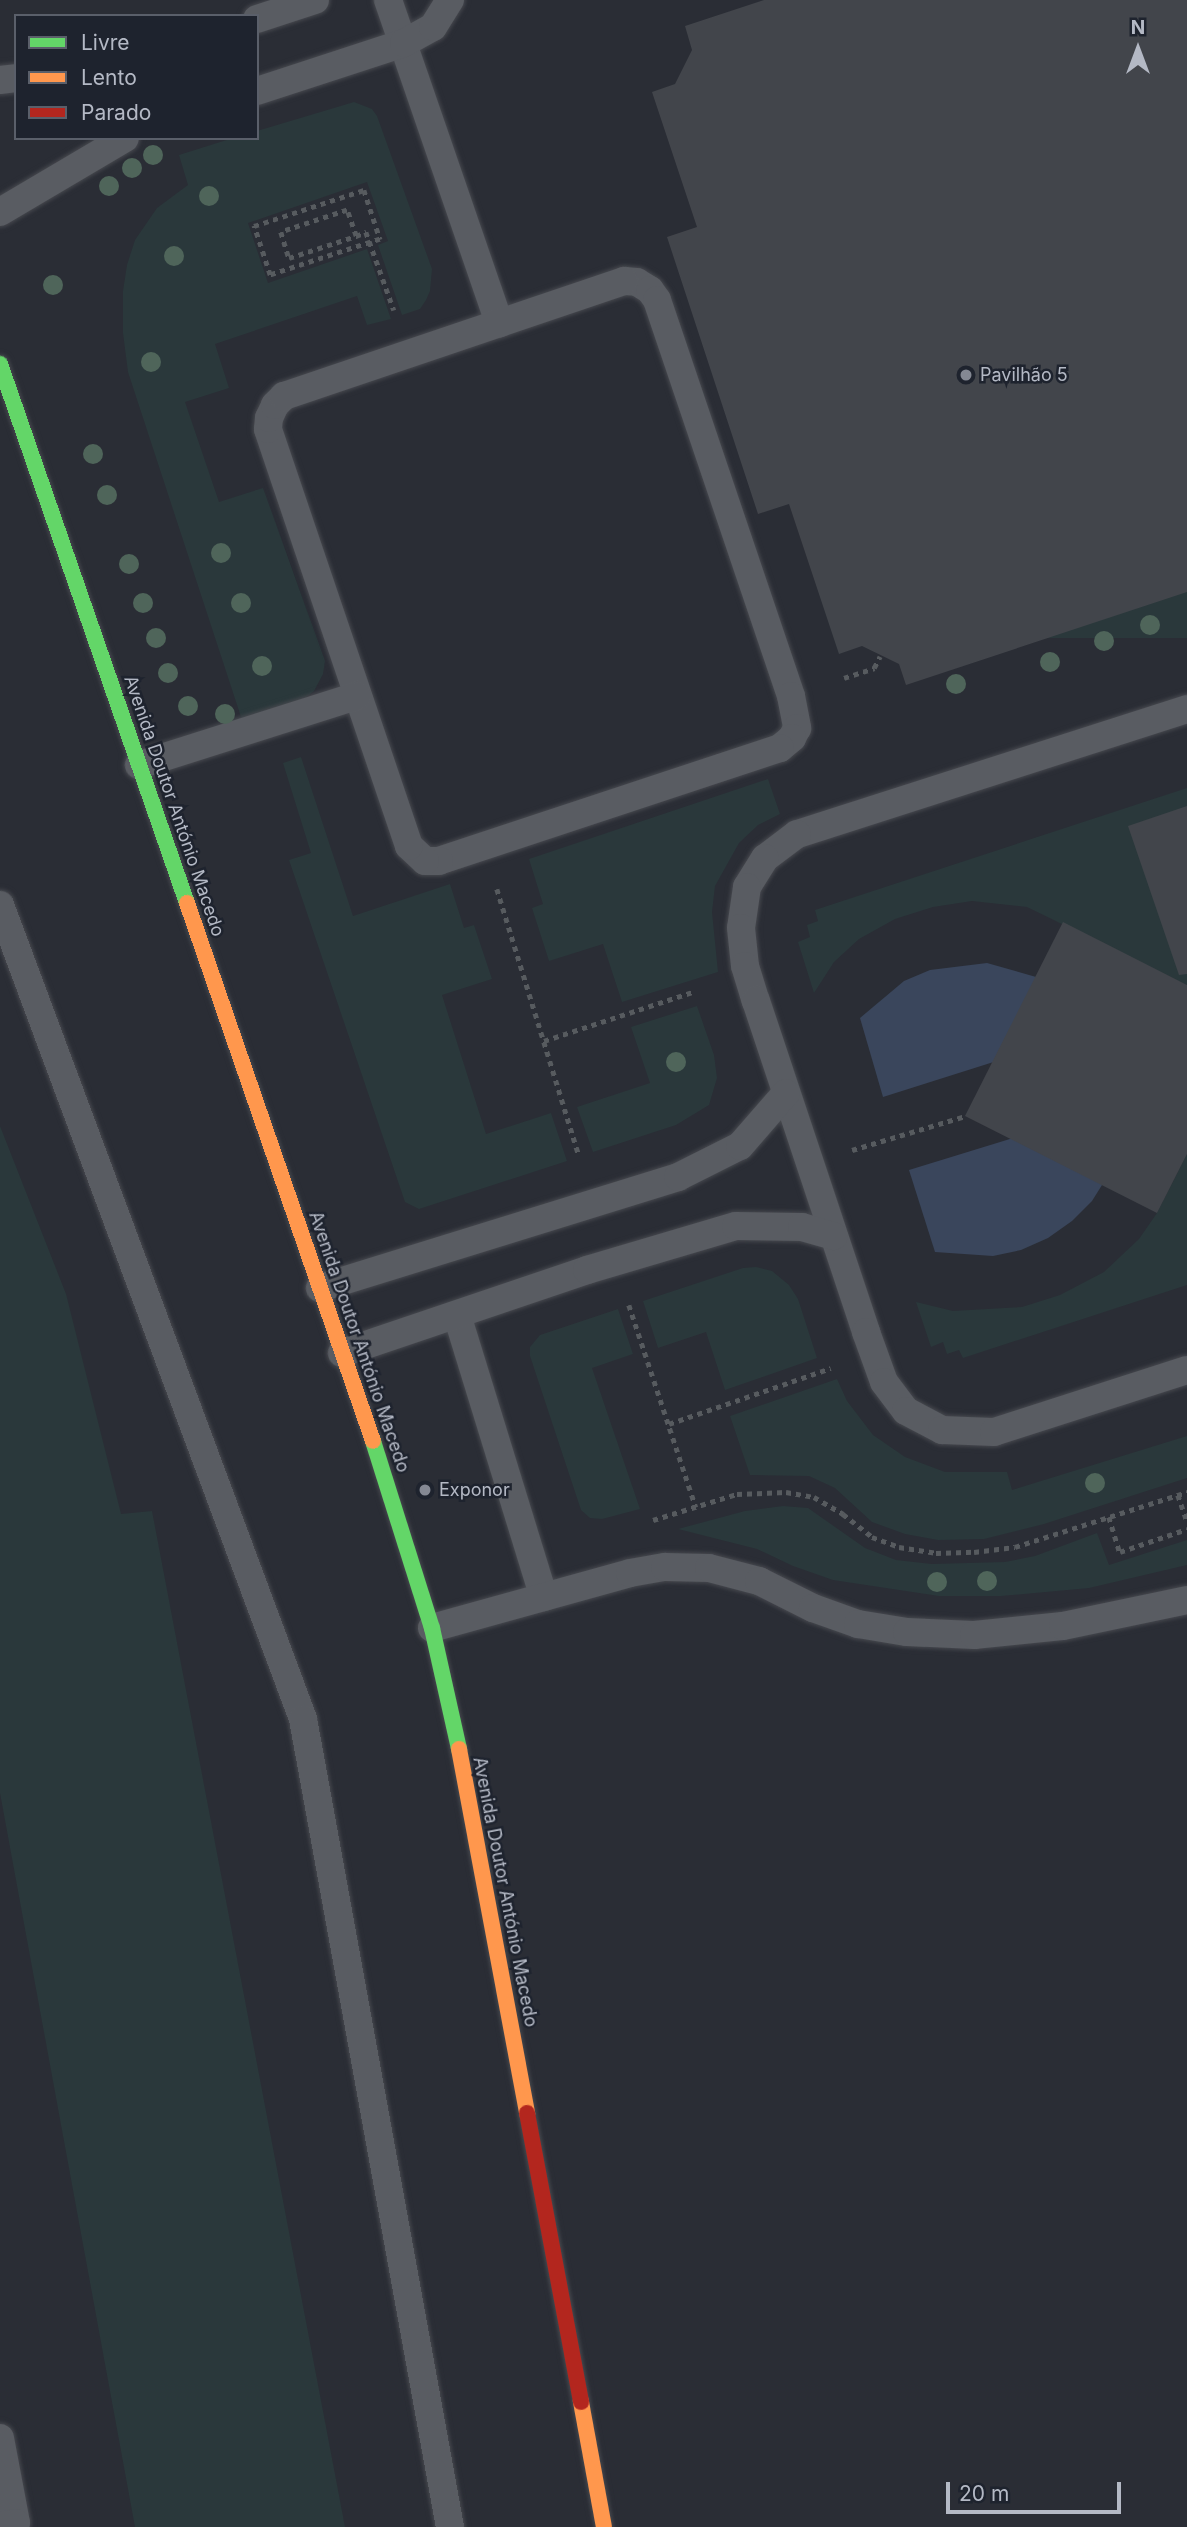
<!DOCTYPE html>
<meta charset="utf-8">
<style>
body{margin:0}
#map{position:relative;width:1187px;height:2527px;overflow:hidden;background:#2a2d35;font-family:Inter,sans-serif}
div>[style]{position:absolute}
.green>*{inset:0;background:#2a383b;transform-origin:0 0}
.water>*{inset:0;background:#3a465c}
.building>*{inset:0;background:#42454b}
.path>*{height:4.5px;margin-top:-2.25px;transform-origin:0;background:repeating-linear-gradient(90deg,#575b5f 0 5px,transparent 0 10px)}
.roads{filter:drop-shadow(0 0 2px #46484e) drop-shadow(0 0 2px #46484e)}
.lane>*{height:28px;margin:-14px;padding:0 14px;transform-origin:14px;border-radius:14px;background:#595c62}
.fast>*{height:16px;margin:-8px;padding:0 8px;transform-origin:8px;border-radius:8px;background:#63d668}
.slow>*{height:16px;margin:-8px;padding:0 8px;transform-origin:8px;border-radius:8px;background:#ff974d}
.jam>*{height:16px;margin:-8px;padding:0 8px;transform-origin:8px;border-radius:8px;background:#b3261e}
.trees>*{width:20px;height:20px;margin:-10px;border-radius:50%;background:#4f655a}
.dots>*{width:19px;height:19px;translate:-50% -50%;box-sizing:border-box;border:4px solid #1e232e;border-radius:50%}
span{translate:-50% -50%;white-space:nowrap;text-align:center;line-height:1.15;-webkit-text-stroke:5px #1e232e;paint-order:stroke}
.poi-label{font-size:18px;color:#b4b9c5}
.left{translate:0 -50%;text-align:left}
.street-label{font-size:18px;color:#b4b9c5}
.legend{position:absolute;left:14px;top:14px;width:245px;height:126px;box-sizing:border-box;background:#1e232e;border:2px solid #5a5f6a;margin:0;padding:9px 12px;list-style:none;font-size:21px;color:#b4b9c5}
.legend li{display:flex;align-items:center;gap:14px;height:35px}
.legend b{width:35px;border:2px solid #5a5f6a}
.north{position:absolute;left:1103px;top:14px;width:70px;height:70px;-webkit-text-stroke:5px #1e232e;paint-order:stroke;rotate:0deg;font-size:19px;font-weight:700;line-height:28px;text-align:center;color:#b4b9c5}
.north::after{content:'';display:block;margin:auto;width:24px;height:32px;background:#b4b9c5;clip-path:polygon(50% 0,100% 100%,50% 72%,0 100%)}
.scale{position:absolute;left:946px;top:2482px;width:175px;height:32px;box-sizing:border-box;border:4px solid #b4b9c5;border-top:0;padding-left:9px;font-size:21px;line-height:24px;white-space:nowrap;color:#b4b9c5;-webkit-text-stroke:5px #1e232e;paint-order:stroke}
</style>
<div id="map">
<div class="green">
<i style="clip-path:polygon(354px 102px,372px 109px,377px 116px,432px 269px,430px 291px,426px 300px,420px 309px,402px 315px,378px 245px,388px 241px,367px 182px,248px 223px,268px 283px,367px 249px,391px 319px,367px 325px,357px 296px,215px 344px,229px 388px,185px 402px,219px 502px,263px 488px,325px 661px,323px 674px,314px 691px,303px 700px,242px 720px,128px 372px,123px 333px,123px 291px,127px 265px,135px 240px,157px 208px,188px 185px,179px 155px,233px 138px,257px 138px,257px 131px)"></i>
<i style="left:1187px;top:592px;width:46px;height:353px;rotate:90deg"></i>
<i style="clip-path:polygon(301px 757px,353px 916px,450px 884px,464px 928px,474px 925px,492px 979px,442px 995px,486px 1134px,551px 1113px,567px 1161px,419px 1209px,405px 1202px,289px 860px,311px 853px,283px 763px)"></i>
<i style="clip-path:polygon(768px 779px,780px 814px,758px 825px,739px 843px,715px 886px,712px 912px,718px 972px,622px 1002px,603px 944px,549px 961px,532px 908px,543px 904px,529px 859px)"></i>
<i style="clip-path:polygon(1187px 788px,1187px 985px,1027px 907px,972px 901px,933px 907px,895px 919px,859px 939px,834px 962px,814px 993px,798px 942px,810px 937px,807px 925px,818px 921px,815px 910px)"></i>
<i style="clip-path:polygon(697px 1006px,714px 1055px,717px 1078px,709px 1105px,676px 1125px,593px 1152px,577px 1107px,650px 1083px,631px 1027px)"></i>
<i style="clip-path:polygon(0 1126px,66px 1294px,121px 1514px,152px 1511px,345px 2527px,135px 2527px,0 1793px)"></i>
<i style="clip-path:polygon(1187px 1154px,1187px 1285px,963px 1358px,959px 1350px,947px 1354px,943px 1342px,931px 1347px,916px 1302px,953px 1311px,1022px 1307px,1060px 1295px,1104px 1272px,1139px 1239px,1157px 1213px)"></i>
<i style="clip-path:polygon(756px 1267px,772px 1271px,789px 1285px,798px 1299px,817px 1358px,725px 1390px,706px 1332px,658px 1348px,643px 1301px,743px 1268px)"></i>
<i style="clip-path:polygon(618px 1309px,633px 1354px,592px 1368px,640px 1509px,602px 1519px,590px 1518px,581px 1510px,530px 1356px,530px 1347px,540px 1335px)"></i>
<i style="clip-path:polygon(837px 1379px,847px 1401px,873px 1435px,905px 1457px,945px 1472px,1007px 1472px,1012px 1490px,1187px 1436px,1187px 1478px,1044px 1524px,984px 1539px,938px 1540px,905px 1534px,872px 1522px,835px 1488px,809px 1476px,750px 1475px,730px 1416px)"></i>
<i style="clip-path:polygon(783px 1506px,808px 1508px,865px 1548px,896px 1560px,932px 1564px,1005px 1562px,1035px 1556px,1097px 1533px,1109px 1565px,1187px 1540px,1187px 1565px,1089px 1588px,1001px 1596px,939px 1596px,833px 1580px,793px 1566px,757px 1549px,678px 1529px,745px 1511px)"></i>
</div>
<div class="water">
<i style="clip-path:polygon(987px 963px,1043px 979px,1098px 1029px,883px 1097px,860px 1018px,904px 981px,930px 970px)"></i>
<i style="clip-path:polygon(1123px 1104px,1107px 1177px,1092px 1201px,1072px 1221px,1048px 1238px,1021px 1250px,993px 1256px,935px 1252px,909px 1170px)"></i>
</div>
<div class="building">
<i style="clip-path:polygon(764px 0,1187px 0,1187px 592px,906px 685px,899px 664px,862px 646px,839px 654px,789px 504px,758px 514px,667px 237px,697px 227px,652px 92px,675px 84px,692px 50px,685px 26px)"></i>
<i style="clip-path:polygon(1187px 806px,1187px 974px,1179px 975px,1128px 826px)"></i>
<i style="clip-path:polygon(1063px 922px,1187px 985px,1187px 1154px,1157px 1213px,965px 1116px)"></i>
</div>
<div class="path">
<i style="left:364px;top:190px;width:52px;rotate:71.9deg"></i>
<i style="left:380px;top:239px;width:116px;rotate:161.9deg"></i>
<i style="left:270px;top:275px;width:52px;rotate:-108.1deg"></i>
<i style="left:254px;top:226px;width:116px;rotate:-18.1deg"></i>
<i style="left:356px;top:236px;width:28px;rotate:-109deg"></i>
<i style="left:347px;top:210px;width:70px;rotate:161.6deg"></i>
<i style="left:281px;top:232px;width:27px;rotate:73deg"></i>
<i style="left:289px;top:258px;width:71px;rotate:-18.2deg"></i>
<i style="left:356px;top:236px;width:11px;rotate:-22deg"></i>
<i style="left:366px;top:232px;width:83px;rotate:70.3deg"></i>
<i style="left:844px;top:678px;width:32px;rotate:-18deg"></i>
<i style="left:874px;top:668px;width:13px;rotate:-63deg"></i>
<i style="left:497px;top:889px;width:279px;rotate:72.9deg"></i>
<i style="left:544px;top:1041px;width:156px;rotate:-18.3deg"></i>
<i style="left:852px;top:1150px;width:118px;rotate:-16.7deg"></i>
<i style="left:629px;top:1305px;width:213px;rotate:71.7deg"></i>
<i style="left:669px;top:1424px;width:171px;rotate:-19.1deg"></i>
<i style="left:1178px;top:1495px;width:28px;rotate:71deg"></i>
<i style="left:1109px;top:1517px;width:37px;rotate:73deg"></i>
<i style="left:1120px;top:1552px;width:71px;rotate:-18.9deg"></i>
<i style="left:653px;top:1520px;width:88px;rotate:-17.2deg"></i>
<i style="left:737px;top:1494px;width:49px;rotate:-2.3deg"></i>
<i style="left:786px;top:1492px;width:28px;rotate:10deg"></i>
<i style="left:814px;top:1497px;width:34px;rotate:30deg"></i>
<i style="left:843px;top:1514px;width:37px;rotate:38deg"></i>
<i style="left:872px;top:1537px;width:29px;rotate:20deg"></i>
<i style="left:899px;top:1547px;width:37px;rotate:9deg"></i>
<i style="left:936px;top:1553px;width:38px;rotate:-2deg"></i>
<i style="left:974px;top:1552px;width:41px;rotate:-7deg"></i>
<i style="left:1015px;top:1547px;width:181px;rotate:-17.7deg"></i>
</div>
<div class="roads">
<div class="lane">
<i style="left:388px;top:0;width:342px;rotate:71deg"></i>
<i style="left:257px;top:19px;width:61px;rotate:-18.1deg"></i>
<i style="left:0;top:80px;width:16px;rotate:-7deg"></i>
<i style="left:257px;top:91px;width:155px;rotate:-18.1deg"></i>
<i style="left:404px;top:43px;width:33px;rotate:-29deg"></i>
<i style="left:433px;top:27px;width:32px;rotate:-58deg"></i>
<i style="left:0;top:212px;width:145px;rotate:-30.6deg"></i>
<i style="left:624px;top:281px;width:13px;rotate:4deg"></i>
<i style="left:637px;top:282px;width:15px;rotate:32deg"></i>
<i style="left:650px;top:290px;width:12px;rotate:55deg"></i>
<i style="left:657px;top:300px;width:418px;rotate:71.3deg"></i>
<i style="left:791px;top:696px;width:33px;rotate:79deg"></i>
<i style="left:797px;top:728px;width:11px;rotate:117deg"></i>
<i style="left:792px;top:738px;width:16px;rotate:140deg"></i>
<i style="left:780px;top:748px;width:359px;rotate:161.7deg"></i>
<i style="left:439px;top:861px;width:14px;rotate:180deg"></i>
<i style="left:425px;top:861px;width:22px;rotate:-137deg"></i>
<i style="left:409px;top:846px;width:440px;rotate:-108.7deg"></i>
<i style="left:268px;top:429px;width:11px;rotate:-85deg"></i>
<i style="left:269px;top:418px;width:14px;rotate:-65deg"></i>
<i style="left:275px;top:405px;width:13px;rotate:-45deg"></i>
<i style="left:284px;top:396px;width:359px;rotate:-18.7deg"></i>
<i style="left:1187px;top:709px;width:410px;rotate:162.2deg"></i>
<i style="left:797px;top:834px;width:40px;rotate:143deg"></i>
<i style="left:765px;top:858px;width:34px;rotate:122deg"></i>
<i style="left:747px;top:887px;width:41px;rotate:98.3deg"></i>
<i style="left:741px;top:928px;width:38px;rotate:84deg"></i>
<i style="left:745px;top:966px;width:37px;rotate:73deg"></i>
<i style="left:756px;top:1001px;width:349px;rotate:71.6deg"></i>
<i style="left:866px;top:1332px;width:53px;rotate:70.2deg"></i>
<i style="left:884px;top:1382px;width:36px;rotate:53deg"></i>
<i style="left:906px;top:1411px;width:41px;rotate:27.8deg"></i>
<i style="left:942px;top:1430px;width:52px;rotate:2.2deg"></i>
<i style="left:994px;top:1432px;width:203px;rotate:-17.8deg"></i>
<i style="left:139px;top:765px;width:229px;rotate:-17.6deg"></i>
<i style="left:0;top:905px;width:869px;rotate:69.58deg"></i>
<i style="left:303px;top:1719px;width:821px;rotate:79.69deg"></i>
<i style="left:320px;top:1288px;width:375px;rotate:-17.2deg"></i>
<i style="left:678px;top:1177px;width:69px;rotate:-26.6deg"></i>
<i style="left:740px;top:1146px;width:70px;rotate:-49deg"></i>
<i style="left:457px;top:1315px;width:295px;rotate:72.9deg"></i>
<i style="left:342px;top:1353px;width:259px;rotate:-18.7deg"></i>
<i style="left:587px;top:1270px;width:155px;rotate:-16.5deg"></i>
<i style="left:736px;top:1226px;width:66px;rotate:0.9deg"></i>
<i style="left:802px;top:1227px;width:33px;rotate:16deg"></i>
<i style="left:432px;top:1628px;width:205px;rotate:-15.5deg"></i>
<i style="left:630px;top:1573px;width:36px;rotate:-10deg"></i>
<i style="left:665px;top:1567px;width:44px;rotate:1.3deg"></i>
<i style="left:709px;top:1568px;width:52px;rotate:14.6deg"></i>
<i style="left:759px;top:1581px;width:60px;rotate:26.6deg"></i>
<i style="left:813px;top:1608px;width:48px;rotate:19.6deg"></i>
<i style="left:858px;top:1624px;width:50px;rotate:9.3deg"></i>
<i style="left:907px;top:1632px;width:67px;rotate:2.6deg"></i>
<i style="left:974px;top:1635px;width:89px;rotate:-5.8deg"></i>
<i style="left:1063px;top:1626px;width:127px;rotate:-11.8deg"></i>
<i style="left:0;top:2438px;width:86px;rotate:79.3deg"></i>
<i style="left:16px;top:2523px;width:16px;rotate:169deg"></i>
</div>
<div class="fast">
<i style="left:0;top:364px;width:571px;rotate:70.87deg"></i>
<i style="left:373px;top:1441px;width:196px;rotate:72.5deg"></i>
<i style="left:432px;top:1628px;width:124px;rotate:77.4deg"></i>
</div>
<div class="slow">
<i style="left:187px;top:903px;width:569px;rotate:70.93deg"></i>
<i style="left:459px;top:1749px;width:370px;rotate:79.4deg"></i>
<i style="left:581px;top:2402px;width:127px;rotate:79.6deg"></i>
</div>
<div class="jam">
<i style="left:527px;top:2113px;width:294px;rotate:79.4deg"></i>
</div>
</div>
<div class="trees">
<i style="left:153px;top:155px"></i>
<i style="left:132px;top:168px"></i>
<i style="left:109px;top:186px"></i>
<i style="left:209px;top:196px"></i>
<i style="left:174px;top:256px"></i>
<i style="left:53px;top:285px"></i>
<i style="left:151px;top:362px"></i>
<i style="left:93px;top:454px"></i>
<i style="left:107px;top:495px"></i>
<i style="left:221px;top:553px"></i>
<i style="left:129px;top:564px"></i>
<i style="left:143px;top:603px"></i>
<i style="left:241px;top:603px"></i>
<i style="left:1150px;top:625px"></i>
<i style="left:156px;top:638px"></i>
<i style="left:1104px;top:641px"></i>
<i style="left:1050px;top:662px"></i>
<i style="left:262px;top:666px"></i>
<i style="left:168px;top:673px"></i>
<i style="left:956px;top:684px"></i>
<i style="left:188px;top:706px"></i>
<i style="left:225px;top:714px"></i>
<i style="left:676px;top:1062px"></i>
<i style="left:1095px;top:1483px"></i>
<i style="left:987px;top:1581px"></i>
<i style="left:937px;top:1582px"></i>
</div>
<div class="dots">
<i style="left:966px;top:375px;background:#848893"></i>
<i style="left:425px;top:1490px;background:#848893"></i>
</div>
<div class="poi-label">
<span class="left" style="left:980px;top:375px">Pavilhão 5</span>
<span class="left" style="left:439px;top:1490px">Exponor</span>
</div>
<div class="street-label">
<span style="left:174px;top:806px;rotate:71deg">Avenida Doutor António Macedo</span>
<span style="left:359px;top:1342px;rotate:71deg">Avenida Doutor António Macedo</span>
<span style="left:505px;top:1892px;rotate:79deg">Avenida Doutor António Macedo</span>
</div>
<ul class="legend">
<li><b style="height:9px;background:#63d668"></b>Livre</li>
<li><b style="height:9px;background:#ff974d"></b>Lento</li>
<li><b style="height:9px;background:#b3261e"></b>Parado</li>
</ul>
<div class="north">N</div>
<div class="scale">20 m</div>
</div>
